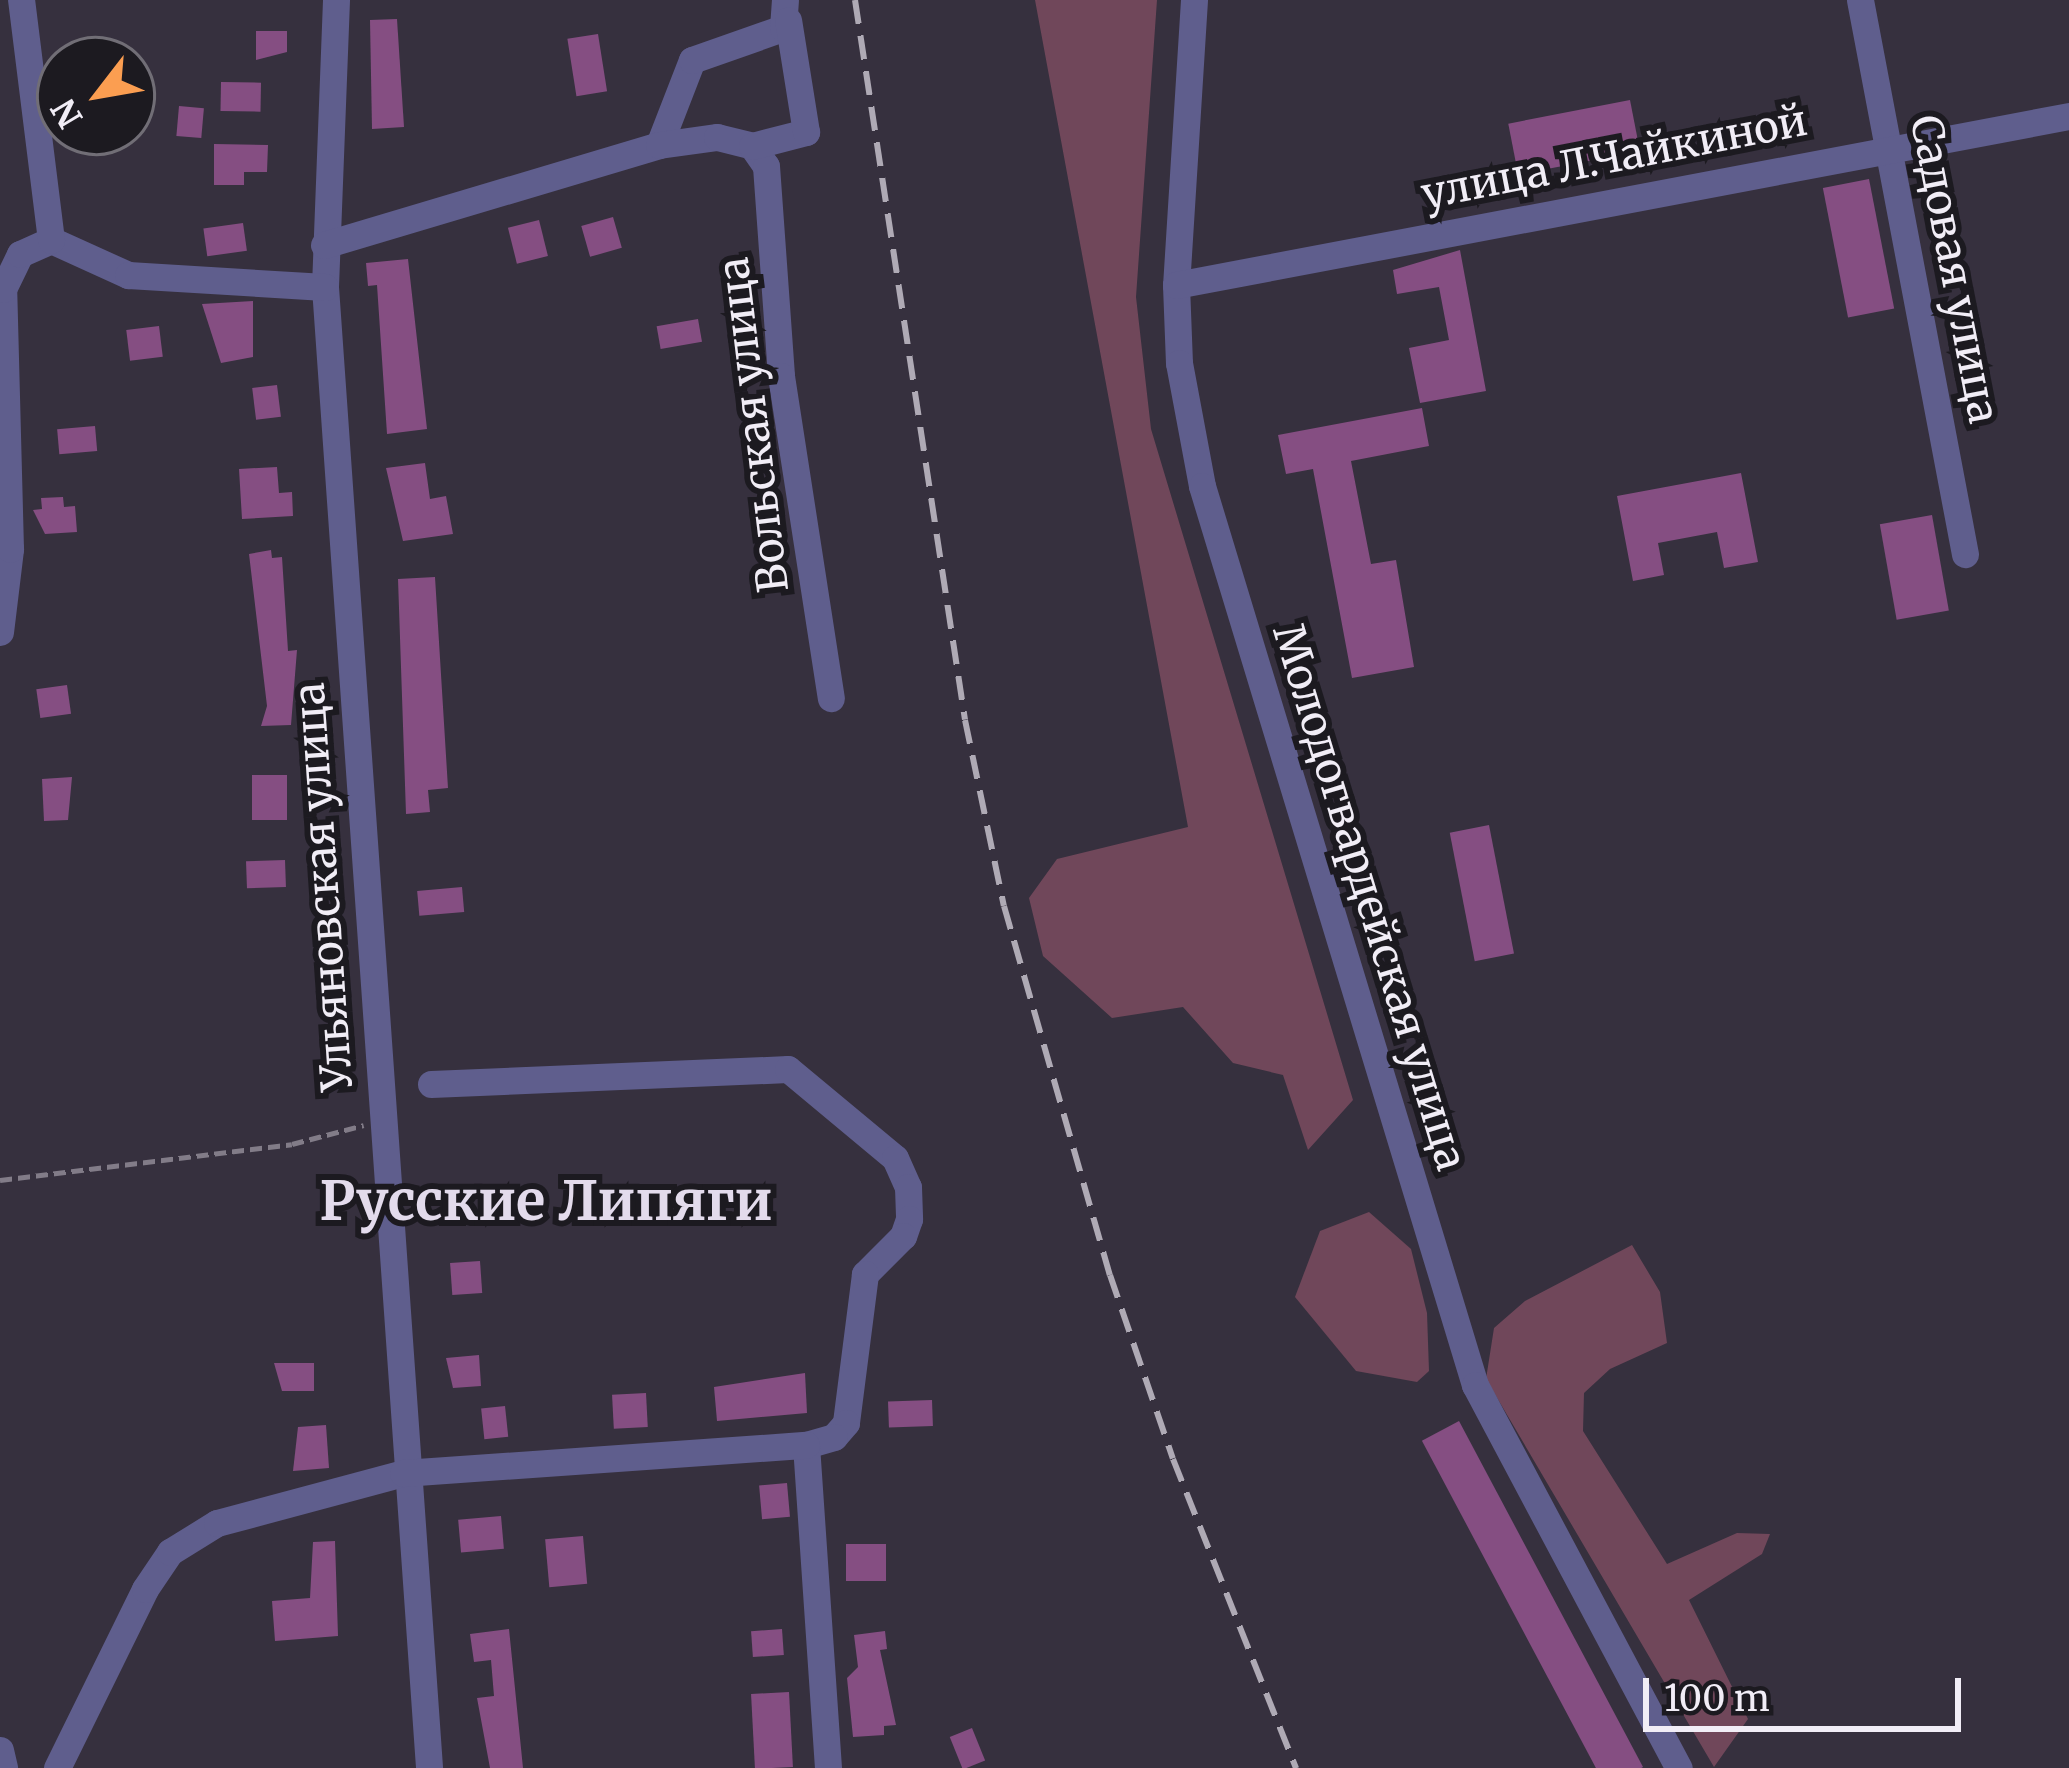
<!DOCTYPE html>
<meta charset="utf-8">
<style>
body{margin:0}
#map{position:relative;width:2069px;height:1768px;overflow:hidden;background:#36303e;font-family:Merriweather,serif}
div>[style]{position:absolute}
.green>*{inset:0;background:#70475a}
.building>*{inset:0;background:#854e82;transform-origin:0 0}
.path>*{height:4.5px;margin-top:-2.25px;transform-origin:0;background:repeating-linear-gradient(90deg,#827c88 0 12px,transparent 0 18px)}
.minor>*{height:27px;margin:-13.5px;padding:0 13.5px;transform-origin:13.5px;border-radius:13.5px;background:#5f5e8d}
.rail>*{height:6px;margin-top:-3px;transform-origin:0;background:repeating-linear-gradient(90deg,#afaab5 0 24px,transparent 0 36px)}
span{translate:-50% -50%;white-space:nowrap;text-align:center;line-height:1.15;-webkit-text-stroke:12px #1c1a20;paint-order:stroke}
.street-label{font-size:42px;color:#f1edf6}
.district-label{font-size:54px;color:#e3dbec;font-weight:700}
.north{position:absolute;left:36px;top:36px;width:120px;height:120px;box-sizing:border-box;background:#1c1a20;border:3px solid #716e76;border-radius:50%;rotate:239deg;font-size:33px;font-weight:700;line-height:48px;text-align:center;color:#f1edf6}
.north::after{content:'';display:block;margin:auto;width:42px;height:54px;background:#fb9e51;clip-path:polygon(50% 0,100% 100%,50% 72%,0 100%)}
.scale{position:absolute;left:1643px;top:1678px;width:318px;height:54px;box-sizing:border-box;border:6px solid #f1edf6;border-top:0;padding-left:15px;font-size:36px;line-height:42px;white-space:nowrap;color:#f1edf6;-webkit-text-stroke:9px #1c1a20;paint-order:stroke}
</style>
<div id="map">
<div class="green">
<i style="clip-path:polygon(1035px 0,1157px 0,1136px 297px,1151px 429px,1353px 1100px,1308px 1150px,1283px 1075px,1233px 1063px,1183px 1007px,1112px 1018px,1043px 956px,1029px 898px,1057px 859px,1188px 827px)"></i>
<i style="clip-path:polygon(1369px 1212px,1411px 1249px,1427px 1313px,1429px 1371px,1417px 1382px,1356px 1371px,1295px 1297px,1320px 1231px)"></i>
<i style="clip-path:polygon(1632px 1245px,1660px 1292px,1667px 1343px,1610px 1369px,1584px 1393px,1583px 1431px,1667px 1564px,1737px 1533px,1770px 1534px,1762px 1554px,1689px 1600px,1748px 1719px,1714px 1767px,1486px 1379px,1494px 1328px,1525px 1301px)"></i>
</div>
<div class="building">
<i style="clip-path:polygon(397px 19px,404px 127px,372px 129px,370px 20px)"></i>
<i style="clip-path:polygon(256px 31px,287px 31px,287px 52px,256px 60px)"></i>
<i style="left:598px;top:34px;width:58px;height:31px;rotate:81deg"></i>
<i style="left:221px;top:82px;width:40px;height:29px;rotate:1deg"></i>
<i style="left:1630px;top:100px;width:52px;height:124px;rotate:79deg"></i>
<i style="left:179px;top:106px;width:25px;height:30px;rotate:5deg"></i>
<i style="clip-path:polygon(214px 144px,268px 145px,267px 172px,244px 172px,244px 185px,214px 185px)"></i>
<i style="left:1869px;top:179px;width:132px;height:47px;rotate:79deg"></i>
<i style="left:613px;top:217px;width:32px;height:33px;rotate:74deg"></i>
<i style="left:539px;top:220px;width:37px;height:32px;rotate:76deg"></i>
<i style="left:243px;top:223px;width:28px;height:40px;rotate:82deg"></i>
<i style="clip-path:polygon(1460px 250px,1486px 391px,1420px 403px,1409px 348px,1449px 340px,1439px 287px,1397px 294px,1393px 270px)"></i>
<i style="clip-path:polygon(408px 259px,427px 429px,387px 434px,377px 285px,368px 286px,366px 263px)"></i>
<i style="clip-path:polygon(253px 301px,253px 357px,221px 363px,202px 304px)"></i>
<i style="left:698px;top:319px;width:23px;height:42px;rotate:80deg"></i>
<i style="left:159px;top:326px;width:31px;height:33px;rotate:83deg"></i>
<i style="left:277px;top:385px;width:32px;height:25px;rotate:83deg"></i>
<i style="clip-path:polygon(1422px 408px,1429px 446px,1351px 461px,1371px 564px,1396px 560px,1414px 667px,1352px 678px,1313px 469px,1286px 474px,1278px 435px)"></i>
<i style="left:95px;top:426px;width:25px;height:38px;rotate:85deg"></i>
<i style="clip-path:polygon(425px 463px,430px 499px,446px 496px,453px 534px,403px 541px,386px 468px)"></i>
<i style="clip-path:polygon(277px 467px,279px 493px,292px 492px,293px 516px,242px 519px,239px 469px)"></i>
<i style="clip-path:polygon(1741px 473px,1758px 562px,1724px 568px,1717px 532px,1658px 543px,1664px 575px,1633px 581px,1617px 496px)"></i>
<i style="clip-path:polygon(63px 497px,64px 507px,75px 506px,77px 532px,45px 534px,33px 510px,42px 509px,41px 498px)"></i>
<i style="left:1932px;top:515px;width:97px;height:53px;rotate:80deg"></i>
<i style="clip-path:polygon(271px 550px,272px 558px,282px 557px,288px 651px,297px 650px,291px 725px,261px 726px,267px 706px,249px 554px)"></i>
<i style="clip-path:polygon(435px 577px,448px 788px,428px 790px,430px 812px,406px 814px,398px 579px)"></i>
<i style="left:67px;top:685px;width:29px;height:31px;rotate:82deg"></i>
<i style="left:252px;top:775px;width:35px;height:45px"></i>
<i style="clip-path:polygon(72px 777px,68px 820px,44px 821px,42px 779px)"></i>
<i style="left:1489px;top:825px;width:131px;height:40px;rotate:79deg"></i>
<i style="left:285px;top:860px;width:27px;height:39px;rotate:88deg"></i>
<i style="left:462px;top:887px;width:25px;height:45px;rotate:85deg"></i>
<i style="left:480px;top:1261px;width:32px;height:30px;rotate:86deg"></i>
<i style="clip-path:polygon(479px 1355px,481px 1386px,453px 1388px,446px 1358px)"></i>
<i style="clip-path:polygon(274px 1363px,314px 1363px,314px 1391px,282px 1391px)"></i>
<i style="clip-path:polygon(805px 1373px,807px 1413px,717px 1421px,714px 1387px)"></i>
<i style="left:646px;top:1393px;width:34px;height:34px;rotate:87deg"></i>
<i style="left:932px;top:1400px;width:26px;height:44px;rotate:88deg"></i>
<i style="left:505px;top:1406px;width:31px;height:24px;rotate:84deg"></i>
<i style="left:1459px;top:1421px;width:392px;height:42px;rotate:62deg"></i>
<i style="clip-path:polygon(326px 1425px,329px 1468px,293px 1471px,298px 1427px)"></i>
<i style="left:787px;top:1483px;width:34px;height:28px;rotate:85deg"></i>
<i style="left:501px;top:1516px;width:33px;height:43px;rotate:85deg"></i>
<i style="left:583px;top:1536px;width:48px;height:38px;rotate:85deg"></i>
<i style="clip-path:polygon(335px 1541px,338px 1636px,275px 1641px,272px 1601px,310px 1598px,313px 1542px)"></i>
<i style="left:846px;top:1544px;width:40px;height:37px"></i>
<i style="clip-path:polygon(509px 1629px,523px 1768px,490px 1768px,477px 1698px,494px 1696px,491px 1660px,474px 1662px,470px 1634px)"></i>
<i style="left:782px;top:1629px;width:26px;height:31px;rotate:86deg"></i>
<i style="clip-path:polygon(885px 1631px,887px 1649px,880px 1650px,896px 1725px,884px 1726px,884px 1735px,853px 1737px,847px 1678px,858px 1667px,854px 1635px)"></i>
<i style="left:789px;top:1692px;width:75px;height:38px;rotate:87deg"></i>
<i style="left:972px;top:1728px;width:35px;height:24px;rotate:68deg"></i>
</div>
<div class="path">
<i style="left:0;top:1180px;width:294px;rotate:-7deg"></i>
<i style="left:292px;top:1144px;width:74px;rotate:-14.8deg"></i>
</div>
<div class="minor">
<i style="left:336px;top:0;width:287px;rotate:92.2deg"></i>
<i style="left:325px;top:287px;width:1485px;rotate:85.98deg"></i>
<i style="left:1194px;top:0;width:286px;rotate:93.6deg"></i>
<i style="left:1176px;top:285px;width:78px;rotate:87.8deg"></i>
<i style="left:1179px;top:363px;width:125px;rotate:79.4deg"></i>
<i style="left:1202px;top:486px;width:940px;rotate:73.11deg"></i>
<i style="left:1475px;top:1385px;width:434px;rotate:62deg"></i>
<i style="left:1860px;top:0;width:564px;rotate:79.27deg"></i>
<i style="left:659px;top:145px;width:91px;rotate:-68.8deg"></i>
<i style="left:692px;top:60px;width:96px;rotate:-19.4deg"></i>
<i style="left:783px;top:28px;width:28px;rotate:-86deg"></i>
<i style="left:752px;top:146px;width:24px;rotate:55deg"></i>
<i style="left:766px;top:166px;width:211px;rotate:85.9deg"></i>
<i style="left:781px;top:376px;width:326px;rotate:81.2deg"></i>
<i style="left:51px;top:240px;width:85px;rotate:24.4deg"></i>
<i style="left:128px;top:275px;width:197px;rotate:3.5deg"></i>
<i style="left:324px;top:245px;width:350px;rotate:-16.6deg"></i>
<i style="left:659px;top:145px;width:59px;rotate:-7.9deg"></i>
<i style="left:717px;top:137px;width:36px;rotate:14deg"></i>
<i style="left:752px;top:146px;width:56px;rotate:-14.5deg"></i>
<i style="left:806px;top:132px;width:113px;rotate:-99.1deg"></i>
<i style="left:1176px;top:285px;width:909px;rotate:-10.72deg"></i>
<i style="left:0;top:632px;width:84px;rotate:-83.1deg"></i>
<i style="left:10px;top:549px;width:260px;rotate:-91.5deg"></i>
<i style="left:3px;top:289px;width:39px;rotate:-64deg"></i>
<i style="left:20px;top:254px;width:34px;rotate:-24deg"></i>
<i style="left:51px;top:240px;width:242px;rotate:-97.1deg"></i>
<i style="left:431px;top:1084px;width:357px;rotate:-2.4deg"></i>
<i style="left:788px;top:1069px;width:139px;rotate:39.8deg"></i>
<i style="left:895px;top:1158px;width:32px;rotate:66deg"></i>
<i style="left:908px;top:1187px;width:32px;rotate:88deg"></i>
<i style="left:909px;top:1219px;width:18px;rotate:109deg"></i>
<i style="left:903px;top:1236px;width:54px;rotate:135deg"></i>
<i style="left:865px;top:1274px;width:150px;rotate:97.3deg"></i>
<i style="left:846px;top:1423px;width:18px;rotate:131deg"></i>
<i style="left:834px;top:1437px;width:29px;rotate:164deg"></i>
<i style="left:806px;top:1445px;width:324px;rotate:86.1deg"></i>
<i style="left:0;top:1750px;width:18px;rotate:77deg"></i>
<i style="left:57px;top:1768px;width:199px;rotate:-63.8deg"></i>
<i style="left:145px;top:1589px;width:45px;rotate:-56deg"></i>
<i style="left:170px;top:1552px;width:55px;rotate:-31.7deg"></i>
<i style="left:217px;top:1523px;width:193px;rotate:-15deg"></i>
<i style="left:403px;top:1473px;width:404px;rotate:-4deg"></i>
</div>
<div class="rail">
<i style="left:855px;top:0;width:728px;rotate:81.31deg"></i>
<i style="left:965px;top:720px;width:190px;rotate:78.2deg"></i>
<i style="left:1004px;top:906px;width:384px;rotate:74deg"></i>
<i style="left:1110px;top:1275px;width:194px;rotate:71.1deg"></i>
<i style="left:1173px;top:1459px;width:333px;rotate:68.3deg"></i>
</div>
<div class="street-label">
<span style="left:1614px;top:157px;rotate:-11deg">улица Л.Чайкиной</span>
<span style="left:1955px;top:269px;rotate:79deg">Садовая улица</span>
<span style="left:753px;top:425px;rotate:-97deg">Вольская улица</span>
<span style="left:323px;top:887px;rotate:-94deg">Ульяновская улица</span>
<span style="left:1370px;top:897px;rotate:73deg">Молодогвардейская улица</span>
</div>
<div class="district-label">
<span style="left:546px;top:1201px">Русские Липяги</span>
</div>
<div class="north">N</div>
<div class="scale">100 m</div>
</div>
